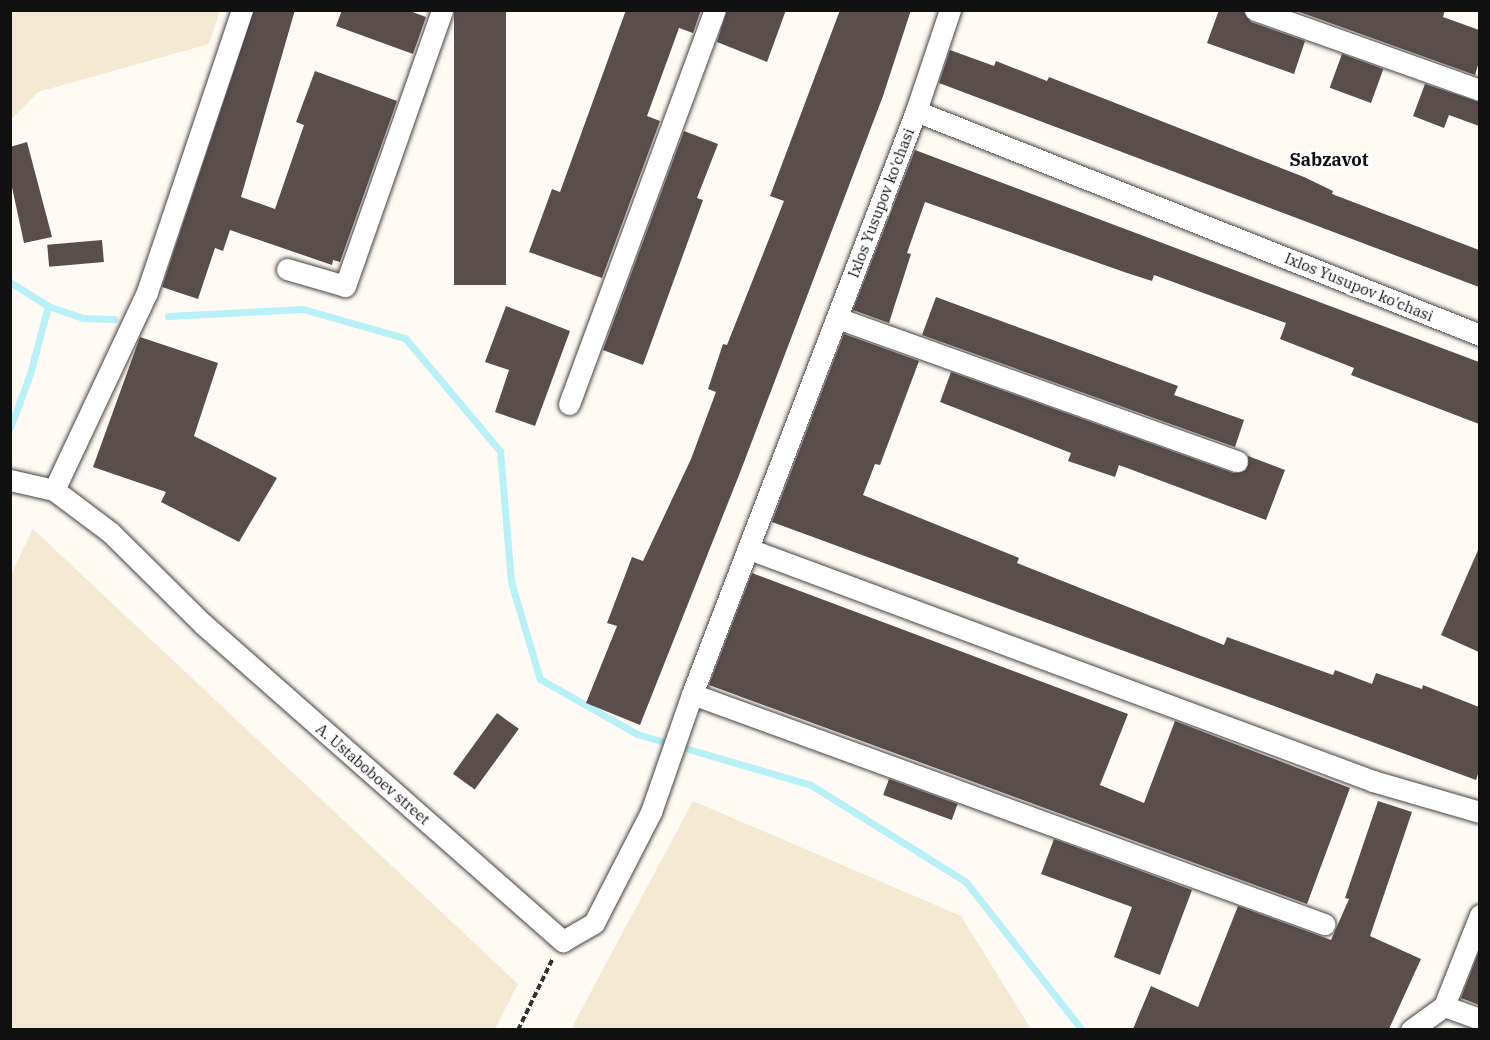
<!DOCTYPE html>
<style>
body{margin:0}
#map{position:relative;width:1490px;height:1040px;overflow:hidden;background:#fffaf4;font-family:"IBM Plex Serif",serif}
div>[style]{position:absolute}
.farmland>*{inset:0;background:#f6e9d3}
.stream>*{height:7px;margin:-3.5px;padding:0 3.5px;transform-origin:3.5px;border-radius:3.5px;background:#b8f1f7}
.building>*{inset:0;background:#5a4e4d;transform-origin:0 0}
.path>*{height:4px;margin-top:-2px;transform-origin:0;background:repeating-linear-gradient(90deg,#333 0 6px,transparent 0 9px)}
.roads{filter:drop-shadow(0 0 2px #444) drop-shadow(0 0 2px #444)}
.street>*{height:21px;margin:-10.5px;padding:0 10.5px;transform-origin:10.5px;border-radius:10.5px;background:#fff}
span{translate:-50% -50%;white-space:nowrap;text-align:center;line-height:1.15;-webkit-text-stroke:6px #fff;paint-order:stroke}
.street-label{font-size:15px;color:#111}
.quarter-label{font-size:18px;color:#111;font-weight:700}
.frame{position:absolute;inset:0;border:12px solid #111;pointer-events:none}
</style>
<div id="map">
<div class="farmland">
<i style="clip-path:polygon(11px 10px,220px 10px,220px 11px,209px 44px,38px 92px,11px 120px)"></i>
<i style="clip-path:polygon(33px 529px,518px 984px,495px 1029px,11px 1029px,10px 576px)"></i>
<i style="clip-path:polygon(693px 801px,961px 916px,1031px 1029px,571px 1029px)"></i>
</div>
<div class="stream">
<i style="left:10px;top:282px;width:45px;rotate:32.3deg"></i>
<i style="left:48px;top:306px;width:37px;rotate:19deg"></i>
<i style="left:83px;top:318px;width:31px;rotate:2deg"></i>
<i style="left:168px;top:316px;width:135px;rotate:-3deg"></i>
<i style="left:303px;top:309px;width:106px;rotate:15.9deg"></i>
<i style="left:405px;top:338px;width:148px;rotate:49.9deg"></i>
<i style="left:500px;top:451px;width:131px;rotate:85.2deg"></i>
<i style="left:511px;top:582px;width:101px;rotate:73.4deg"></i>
<i style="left:540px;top:679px;width:112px;rotate:29.6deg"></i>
<i style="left:637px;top:734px;width:181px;rotate:16.3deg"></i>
<i style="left:811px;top:785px;width:183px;rotate:32deg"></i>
<i style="left:966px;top:882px;width:188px;rotate:51.9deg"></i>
<i style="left:10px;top:428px;width:58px;rotate:-69.7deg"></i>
<i style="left:30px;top:374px;width:70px;rotate:-75.2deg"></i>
</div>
<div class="building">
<i style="clip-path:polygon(254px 10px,295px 10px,241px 197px,275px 209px,304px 125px,296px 122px,315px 71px,397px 101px,340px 262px,333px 260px,332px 265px,230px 230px,223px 251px,215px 248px,198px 299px,162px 287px)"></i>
<i style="clip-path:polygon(342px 10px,407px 10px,426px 17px,413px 54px,336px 26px)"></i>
<i style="left:454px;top:10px;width:52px;height:275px"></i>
<i style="clip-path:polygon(626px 10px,701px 10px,693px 33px,679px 28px,647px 116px,660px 121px,602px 278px,529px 252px,552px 189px,560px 192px)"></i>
<i style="clip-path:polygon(727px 10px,786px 10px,767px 62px,717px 42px)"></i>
<i style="clip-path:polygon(840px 10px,911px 10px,883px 96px,741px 470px,640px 725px,586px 703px,617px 626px,607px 623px,632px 557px,643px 561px,691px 459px,716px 392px,708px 389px,723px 344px,727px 345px,784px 201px,770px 196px)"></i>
<i style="clip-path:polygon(1219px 10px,1243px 10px,1251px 22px,1305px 41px,1294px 74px,1207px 43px)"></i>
<i style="clip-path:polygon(1294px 10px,1445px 10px,1443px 17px,1479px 30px,1479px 62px,1475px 75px)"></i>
<i style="clip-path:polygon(950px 50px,994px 66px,996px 61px,1047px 81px,1049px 77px,1304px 177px,1333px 191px,1332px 194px,1479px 250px,1479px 287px,939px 83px)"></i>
<i style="left:1342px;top:54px;width:44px;height:36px;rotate:20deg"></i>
<i style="clip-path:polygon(1425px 84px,1479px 102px,1479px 126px,1449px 115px,1444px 128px,1413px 116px)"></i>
<i style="clip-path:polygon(684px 131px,718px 144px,697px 198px,703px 200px,643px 365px,603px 350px)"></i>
<i style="clip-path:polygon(27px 142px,52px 237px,24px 243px,10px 178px,10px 147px)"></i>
<i style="clip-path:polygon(915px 150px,1479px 362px,1479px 424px,1351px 375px,1354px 368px,1280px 339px,1286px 323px,1154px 275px,1152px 281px,1127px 273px,925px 202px,907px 253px,911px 254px,889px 323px,853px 310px)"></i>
<i style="left:102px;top:240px;width:22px;height:55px;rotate:85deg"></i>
<i style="clip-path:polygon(936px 297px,1178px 386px,1174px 395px,1244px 420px,1235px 447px,922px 335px)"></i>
<i style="clip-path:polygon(506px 306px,570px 331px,535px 426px,495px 412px,509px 370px,485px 362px)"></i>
<i style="clip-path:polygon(844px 334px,919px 361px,880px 465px,875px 464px,863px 495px,1019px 558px,1017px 563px,1224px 645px,1227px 637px,1333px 675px,1335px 670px,1372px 684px,1376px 673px,1422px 689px,1423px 685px,1479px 707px,1479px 771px,1476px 780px,772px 522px)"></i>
<i style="clip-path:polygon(140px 337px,218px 363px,194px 436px,277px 478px,239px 542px,161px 502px,166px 492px,93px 467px)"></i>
<i style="clip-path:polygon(951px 372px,1233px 473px,1246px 470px,1248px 456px,1285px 470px,1266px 520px,1119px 465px,1115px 477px,1068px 461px,1071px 453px,940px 402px)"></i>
<i style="clip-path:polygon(1479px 548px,1479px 652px,1441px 635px)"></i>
<i style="clip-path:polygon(752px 573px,1128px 714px,1100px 785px,1144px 803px,1175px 721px,1350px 788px,1307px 904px,709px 685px)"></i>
<i style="left:497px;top:713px;width:27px;height:75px;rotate:36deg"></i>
<i style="left:889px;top:779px;width:73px;height:17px;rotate:20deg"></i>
<i style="clip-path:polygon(1378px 801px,1412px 812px,1370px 936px,1421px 959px,1389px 1029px,1133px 1029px,1151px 986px,1198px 1007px,1238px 906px,1331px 940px,1349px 899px,1345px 898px)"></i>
<i style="clip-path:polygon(1054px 839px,1192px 890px,1160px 975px,1114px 957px,1132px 907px,1041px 874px)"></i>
<i style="clip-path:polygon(1479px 951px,1479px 1005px,1461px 998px)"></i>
</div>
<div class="path">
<i style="left:518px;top:1030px;width:80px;rotate:-64.1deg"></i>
</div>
<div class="roads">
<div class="street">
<i style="left:1255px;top:10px;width:239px;rotate:19.6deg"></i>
<i style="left:916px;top:111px;width:107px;rotate:-71.4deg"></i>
<i style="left:287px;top:269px;width:60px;rotate:16.3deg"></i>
<i style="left:345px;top:286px;width:293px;rotate:-70.6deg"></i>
<i style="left:837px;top:318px;width:425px;rotate:19.7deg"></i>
<i style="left:569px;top:404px;width:420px;rotate:-69.7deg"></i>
<i style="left:10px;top:480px;width:45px;rotate:12.8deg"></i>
<i style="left:54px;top:490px;width:71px;rotate:37deg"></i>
<i style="left:111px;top:533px;width:129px;rotate:44.7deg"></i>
<i style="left:203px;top:624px;width:480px;rotate:41.4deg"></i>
<i style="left:563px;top:941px;width:36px;rotate:-30deg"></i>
<i style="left:594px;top:923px;width:125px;rotate:-62.8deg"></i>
<i style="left:651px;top:812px;width:125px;rotate:-70.8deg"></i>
<i style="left:692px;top:694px;width:625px;rotate:-68.98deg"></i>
<i style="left:916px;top:111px;width:607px;rotate:21.66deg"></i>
<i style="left:54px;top:490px;width:219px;rotate:-64.8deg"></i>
<i style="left:147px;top:292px;width:298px;rotate:-71.4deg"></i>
<i style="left:749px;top:549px;width:666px;rotate:20.39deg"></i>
<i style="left:1373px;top:781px;width:111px;rotate:16.2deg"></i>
<i style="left:692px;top:694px;width:673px;rotate:20deg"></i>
<i style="left:1444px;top:1006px;width:38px;rotate:20deg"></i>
<i style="left:1411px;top:1030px;width:41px;rotate:-36deg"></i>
<i style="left:1444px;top:1006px;width:98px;rotate:-68.4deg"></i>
</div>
</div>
<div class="street-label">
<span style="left:881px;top:203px;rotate:-69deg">Ixlos Yusupov ko'chasi</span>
<span style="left:1359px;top:287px;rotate:22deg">Ixlos Yusupov ko'chasi</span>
<span style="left:373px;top:774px;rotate:41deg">A. Ustaboboev street</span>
</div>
<div class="quarter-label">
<span style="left:1329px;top:160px">Sabzavot</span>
</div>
<div class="frame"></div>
</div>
